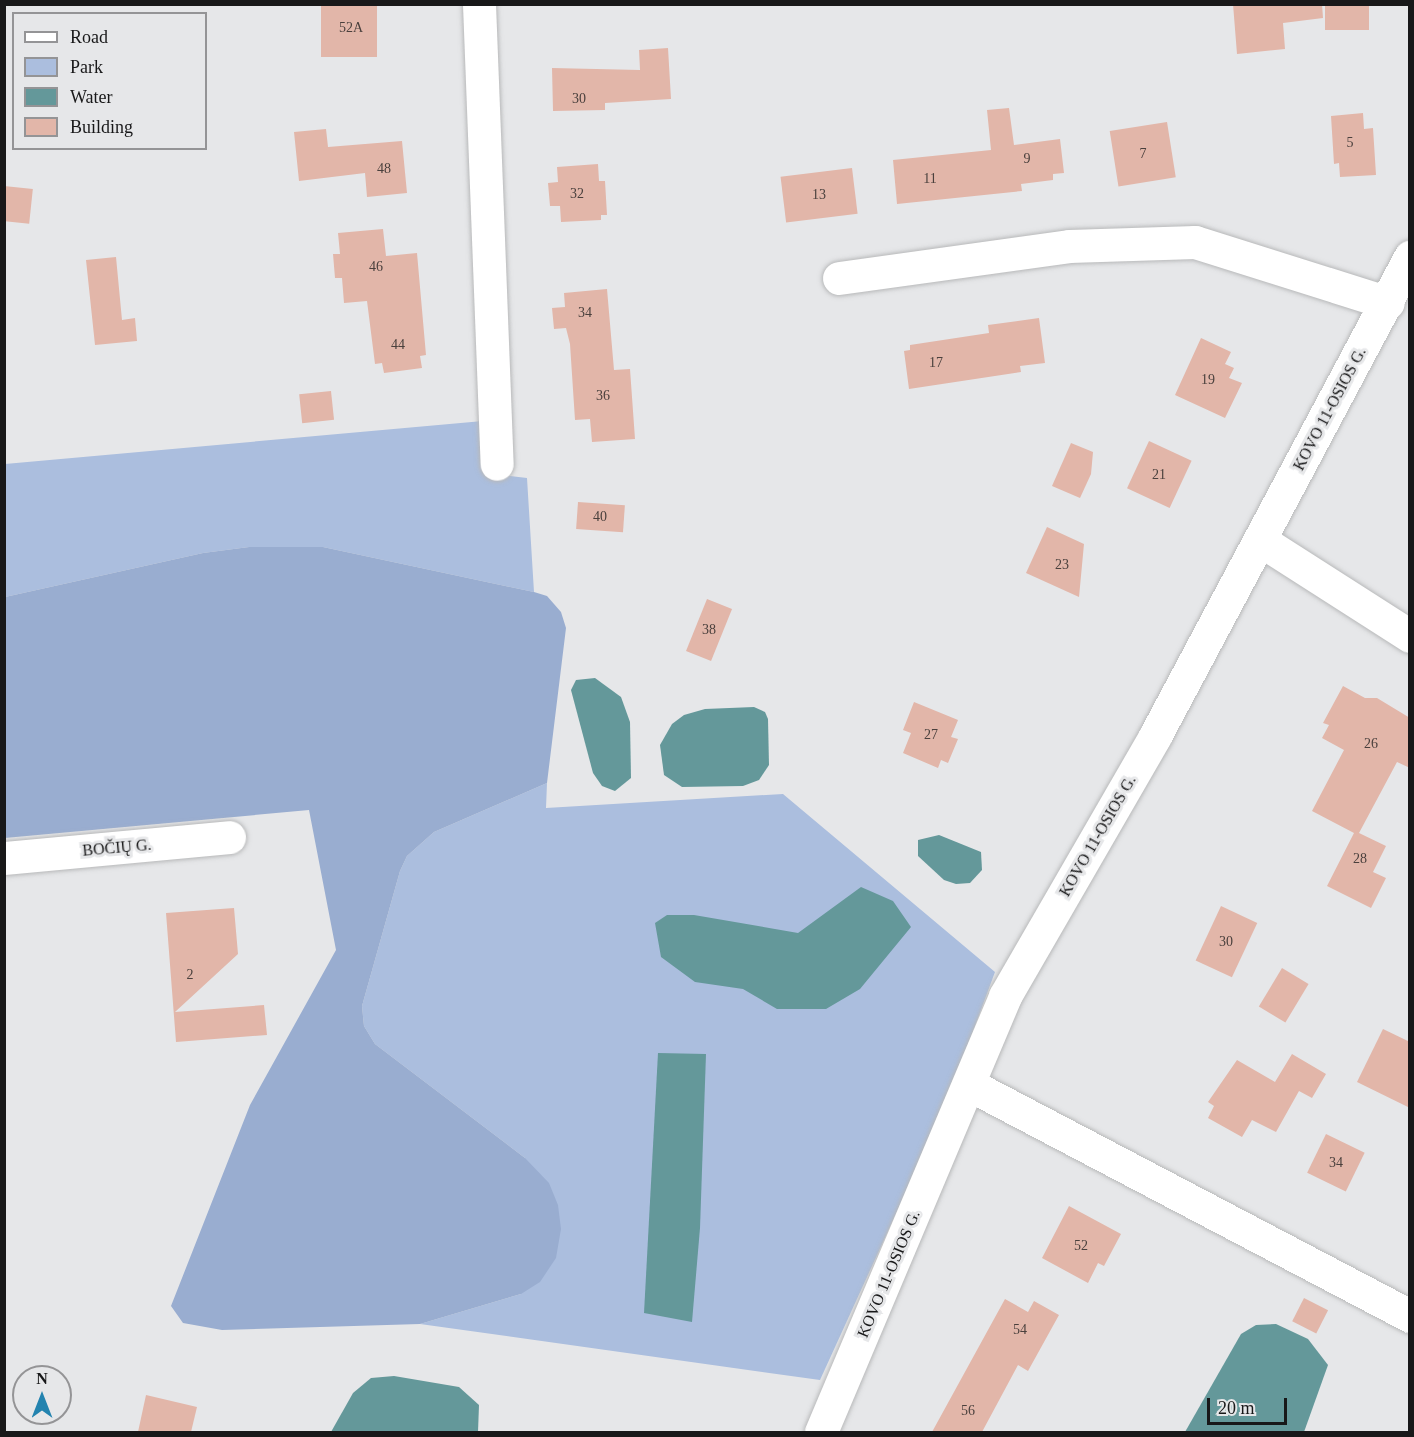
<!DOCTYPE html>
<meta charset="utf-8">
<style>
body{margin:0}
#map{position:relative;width:1414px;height:1437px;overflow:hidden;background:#e6e7e9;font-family:"Times New Roman",serif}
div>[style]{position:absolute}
.green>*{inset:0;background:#abbede}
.forest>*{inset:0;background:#99add0}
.water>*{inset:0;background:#64989a}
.building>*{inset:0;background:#e2b6a9;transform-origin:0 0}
.roads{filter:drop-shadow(0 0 2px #b8b9ba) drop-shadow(0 0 2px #b8b9ba)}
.minor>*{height:33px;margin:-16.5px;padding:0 16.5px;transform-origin:16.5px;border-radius:16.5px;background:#fff}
span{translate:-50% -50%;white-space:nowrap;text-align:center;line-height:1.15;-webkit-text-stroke:6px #e6e7e9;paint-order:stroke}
.number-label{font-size:14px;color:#4a403d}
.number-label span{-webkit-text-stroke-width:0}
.street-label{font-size:16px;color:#181819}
.frame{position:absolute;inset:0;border:6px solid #181819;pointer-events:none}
.legend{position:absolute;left:12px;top:12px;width:195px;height:138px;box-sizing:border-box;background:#e6e7e9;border:2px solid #949496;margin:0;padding:8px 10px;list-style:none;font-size:18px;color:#181819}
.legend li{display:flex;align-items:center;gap:12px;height:30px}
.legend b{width:30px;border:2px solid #949496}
.north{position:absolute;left:12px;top:1365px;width:60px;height:60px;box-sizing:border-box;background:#e6e7e9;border:2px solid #949496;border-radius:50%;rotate:0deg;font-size:16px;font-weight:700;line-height:24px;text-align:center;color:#181819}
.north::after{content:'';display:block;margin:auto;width:21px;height:27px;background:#2383af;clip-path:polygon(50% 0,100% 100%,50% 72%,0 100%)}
.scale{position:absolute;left:1207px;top:1398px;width:80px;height:27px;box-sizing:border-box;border:3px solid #181819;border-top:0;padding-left:8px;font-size:18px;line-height:21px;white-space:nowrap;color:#181819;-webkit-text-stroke:4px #e6e7e9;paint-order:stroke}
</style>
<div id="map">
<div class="green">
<i style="clip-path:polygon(483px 421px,487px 473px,527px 478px,534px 592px,323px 547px,249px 547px,203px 553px,5px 597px,5px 464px)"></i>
<i style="clip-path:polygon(547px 783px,546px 808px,783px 794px,995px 972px,946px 1104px,820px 1380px,420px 1324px,521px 1294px,525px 1158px,375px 1044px,364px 1026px,362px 1006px,400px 871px,407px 856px,434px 832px)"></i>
</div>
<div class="forest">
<i style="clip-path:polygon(249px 547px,323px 547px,534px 592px,547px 596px,561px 612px,566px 628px,547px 783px,434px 832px,407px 856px,400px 871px,362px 1006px,364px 1026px,375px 1044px,525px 1158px,549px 1183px,558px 1205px,561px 1229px,556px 1258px,540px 1282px,521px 1294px,420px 1324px,222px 1330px,183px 1323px,171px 1306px,250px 1105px,336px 950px,309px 810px,5px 838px,5px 597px,203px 553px)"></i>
</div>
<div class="water">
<i style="clip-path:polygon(595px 678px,621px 697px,630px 722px,631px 778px,615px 791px,602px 786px,593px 773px,571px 690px,576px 680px)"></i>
<i style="clip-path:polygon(754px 707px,765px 712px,768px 719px,769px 765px,759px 780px,743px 786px,682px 787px,664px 775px,660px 745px,672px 724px,684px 715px,705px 709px)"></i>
<i style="clip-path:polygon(939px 835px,981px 852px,982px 870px,970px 883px,956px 884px,944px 880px,918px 856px,918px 840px)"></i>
<i style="clip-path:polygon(861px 887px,893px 901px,911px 927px,860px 989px,826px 1009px,777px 1009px,743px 989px,695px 982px,661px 957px,655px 923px,667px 915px,694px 915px,798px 933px)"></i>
<i style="clip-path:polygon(658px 1053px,706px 1054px,700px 1228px,692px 1322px,644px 1313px)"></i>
<i style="clip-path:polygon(1276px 1324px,1308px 1339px,1328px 1365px,1304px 1432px,1185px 1432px,1241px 1334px,1256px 1325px)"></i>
<i style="clip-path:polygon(394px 1376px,459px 1387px,479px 1405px,478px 1432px,331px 1432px,353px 1393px,371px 1378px)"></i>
</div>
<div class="building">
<i style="left:321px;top:4px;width:56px;height:53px"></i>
<i style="clip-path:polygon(1233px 4px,1322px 4px,1323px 18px,1283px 23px,1285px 49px,1237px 54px)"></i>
<i style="left:1325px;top:4px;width:44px;height:26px"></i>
<i style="clip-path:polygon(668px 48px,671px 99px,605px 103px,605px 110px,553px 111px,552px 68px,640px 70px,639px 50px)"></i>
<i style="clip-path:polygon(1009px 108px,1014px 145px,1060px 139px,1064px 173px,1053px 174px,1053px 180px,1021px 184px,1022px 191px,897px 204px,893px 160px,991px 150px,987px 110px)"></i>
<i style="clip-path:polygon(1363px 113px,1364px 129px,1373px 128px,1376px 175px,1340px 177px,1339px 163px,1334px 164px,1331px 116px)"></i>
<i style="left:1167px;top:122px;width:56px;height:58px;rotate:81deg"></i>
<i style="clip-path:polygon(326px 129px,328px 147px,402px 141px,407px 193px,367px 197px,365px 173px,299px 181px,294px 132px)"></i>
<i style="clip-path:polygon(598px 164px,599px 181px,605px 181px,607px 215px,601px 215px,601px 220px,561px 222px,560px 206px,550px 206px,548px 183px,558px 182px,557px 167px)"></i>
<i style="left:852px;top:168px;width:46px;height:72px;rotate:83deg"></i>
<i style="left:4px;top:186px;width:29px;height:35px;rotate:6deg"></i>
<i style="clip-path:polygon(383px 229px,386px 256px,417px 253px,426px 355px,420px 356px,422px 368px,384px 373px,382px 363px,375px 364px,367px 301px,344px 303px,342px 278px,335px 278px,333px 254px,340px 254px,338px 233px)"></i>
<i style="clip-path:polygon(116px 257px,122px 320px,135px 318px,137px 341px,95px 345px,86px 260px)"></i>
<i style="clip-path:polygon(607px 289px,614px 370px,630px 369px,635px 439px,592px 442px,590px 419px,575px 420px,570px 344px,566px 328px,554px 329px,552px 308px,565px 307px,564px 293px)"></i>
<i style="clip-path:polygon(1039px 318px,1045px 363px,1020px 366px,1021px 372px,909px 389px,904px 351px,910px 350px,910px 345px,989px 333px,988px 325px)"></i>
<i style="clip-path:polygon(1201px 338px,1231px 352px,1225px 364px,1234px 368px,1229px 378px,1242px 383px,1225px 418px,1175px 395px)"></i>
<i style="left:331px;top:391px;width:29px;height:32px;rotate:84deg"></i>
<i style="left:1149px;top:441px;width:47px;height:52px;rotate:25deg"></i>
<i style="clip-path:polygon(1071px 443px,1093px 452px,1091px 474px,1080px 498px,1052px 486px)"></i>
<i style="left:578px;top:502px;width:47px;height:27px;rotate:4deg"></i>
<i style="clip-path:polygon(1047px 527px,1084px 544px,1079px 597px,1026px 573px)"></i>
<i style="left:707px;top:599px;width:27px;height:56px;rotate:22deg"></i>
<i style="clip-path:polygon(1343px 686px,1365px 698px,1377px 698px,1410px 718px,1410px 768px,1397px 762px,1359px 833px,1386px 846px,1373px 872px,1386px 878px,1371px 908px,1327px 886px,1354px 833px,1312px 811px,1344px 750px,1322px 738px,1329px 725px,1323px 723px)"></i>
<i style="clip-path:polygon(914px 702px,958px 720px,951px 737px,958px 739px,948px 763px,941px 760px,938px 768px,903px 753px,911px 733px,903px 730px)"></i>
<i style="left:1221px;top:906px;width:40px;height:60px;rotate:25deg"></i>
<i style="clip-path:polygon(234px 908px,238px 954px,175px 1012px,264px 1005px,267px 1035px,176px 1042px,166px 913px)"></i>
<i style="left:1282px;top:968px;width:31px;height:45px;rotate:31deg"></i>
<i style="clip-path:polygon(1383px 1029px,1410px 1042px,1410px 1108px,1357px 1082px)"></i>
<i style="clip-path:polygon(1292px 1054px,1326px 1074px,1312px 1098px,1299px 1091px,1276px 1132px,1252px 1120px,1242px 1137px,1208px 1118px,1214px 1106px,1208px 1102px,1237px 1060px,1275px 1082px)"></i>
<i style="left:1326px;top:1134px;width:43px;height:43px;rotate:26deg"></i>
<i style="clip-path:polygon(1069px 1206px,1121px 1234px,1104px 1266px,1098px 1263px,1088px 1283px,1042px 1258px)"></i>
<i style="left:1304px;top:1298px;width:27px;height:26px;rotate:27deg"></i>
<i style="clip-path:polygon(1005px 1299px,1028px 1312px,1034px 1301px,1059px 1315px,1028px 1371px,1018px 1365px,982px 1432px,932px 1432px)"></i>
<i style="clip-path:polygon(146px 1395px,197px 1407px,191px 1432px,138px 1432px)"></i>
</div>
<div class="roads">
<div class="minor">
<i style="left:479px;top:4px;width:460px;rotate:87.8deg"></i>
<i style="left:839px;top:278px;width:232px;rotate:-7.9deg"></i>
<i style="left:1069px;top:246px;width:126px;rotate:-1.8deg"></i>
<i style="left:1195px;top:242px;width:202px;rotate:17.5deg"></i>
<i style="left:1260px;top:540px;width:178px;rotate:32.6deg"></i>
<i style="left:4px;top:858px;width:226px;rotate:-5.3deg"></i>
<i style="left:970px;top:1085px;width:497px;rotate:27.7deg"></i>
<i style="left:821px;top:1432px;width:473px;rotate:-67.1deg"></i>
<i style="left:1005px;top:996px;width:300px;rotate:-60deg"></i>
<i style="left:1155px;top:736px;width:543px;rotate:-61.97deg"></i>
</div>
</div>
<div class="number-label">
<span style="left:351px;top:28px">52A</span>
<span style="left:579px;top:99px">30</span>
<span style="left:1350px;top:143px">5</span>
<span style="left:1143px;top:154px">7</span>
<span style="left:1027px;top:159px">9</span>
<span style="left:384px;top:169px">48</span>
<span style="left:930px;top:179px">11</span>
<span style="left:577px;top:194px">32</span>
<span style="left:819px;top:195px">13</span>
<span style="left:376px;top:267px">46</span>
<span style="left:585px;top:313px">34</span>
<span style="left:398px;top:345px">44</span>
<span style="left:936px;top:363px">17</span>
<span style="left:1208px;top:380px">19</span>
<span style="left:603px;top:396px">36</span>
<span style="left:1159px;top:475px">21</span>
<span style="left:600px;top:517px">40</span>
<span style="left:1062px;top:565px">23</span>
<span style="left:709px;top:630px">38</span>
<span style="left:931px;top:735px">27</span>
<span style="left:1371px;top:744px">26</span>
<span style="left:1360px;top:859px">28</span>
<span style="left:1226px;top:942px">30</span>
<span style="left:190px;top:975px">2</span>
<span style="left:1336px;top:1163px">34</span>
<span style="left:1081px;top:1246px">52</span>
<span style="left:1020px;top:1330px">54</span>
<span style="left:968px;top:1411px">56</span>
</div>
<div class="street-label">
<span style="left:1330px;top:409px;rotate:-62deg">KOVO 11-OSIOS G.</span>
<span style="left:1098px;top:836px;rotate:-60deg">KOVO 11-OSIOS G.</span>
<span style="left:117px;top:848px;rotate:-5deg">BOČIŲ G.</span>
<span style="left:889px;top:1274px;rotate:-67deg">KOVO 11-OSIOS G.</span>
</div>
<div class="frame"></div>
<ul class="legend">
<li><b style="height:8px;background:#fff"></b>Road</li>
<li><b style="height:16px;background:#abbede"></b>Park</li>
<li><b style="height:16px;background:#64989a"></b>Water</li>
<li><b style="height:16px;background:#e2b6a9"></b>Building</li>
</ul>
<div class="north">N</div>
<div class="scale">20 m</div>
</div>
